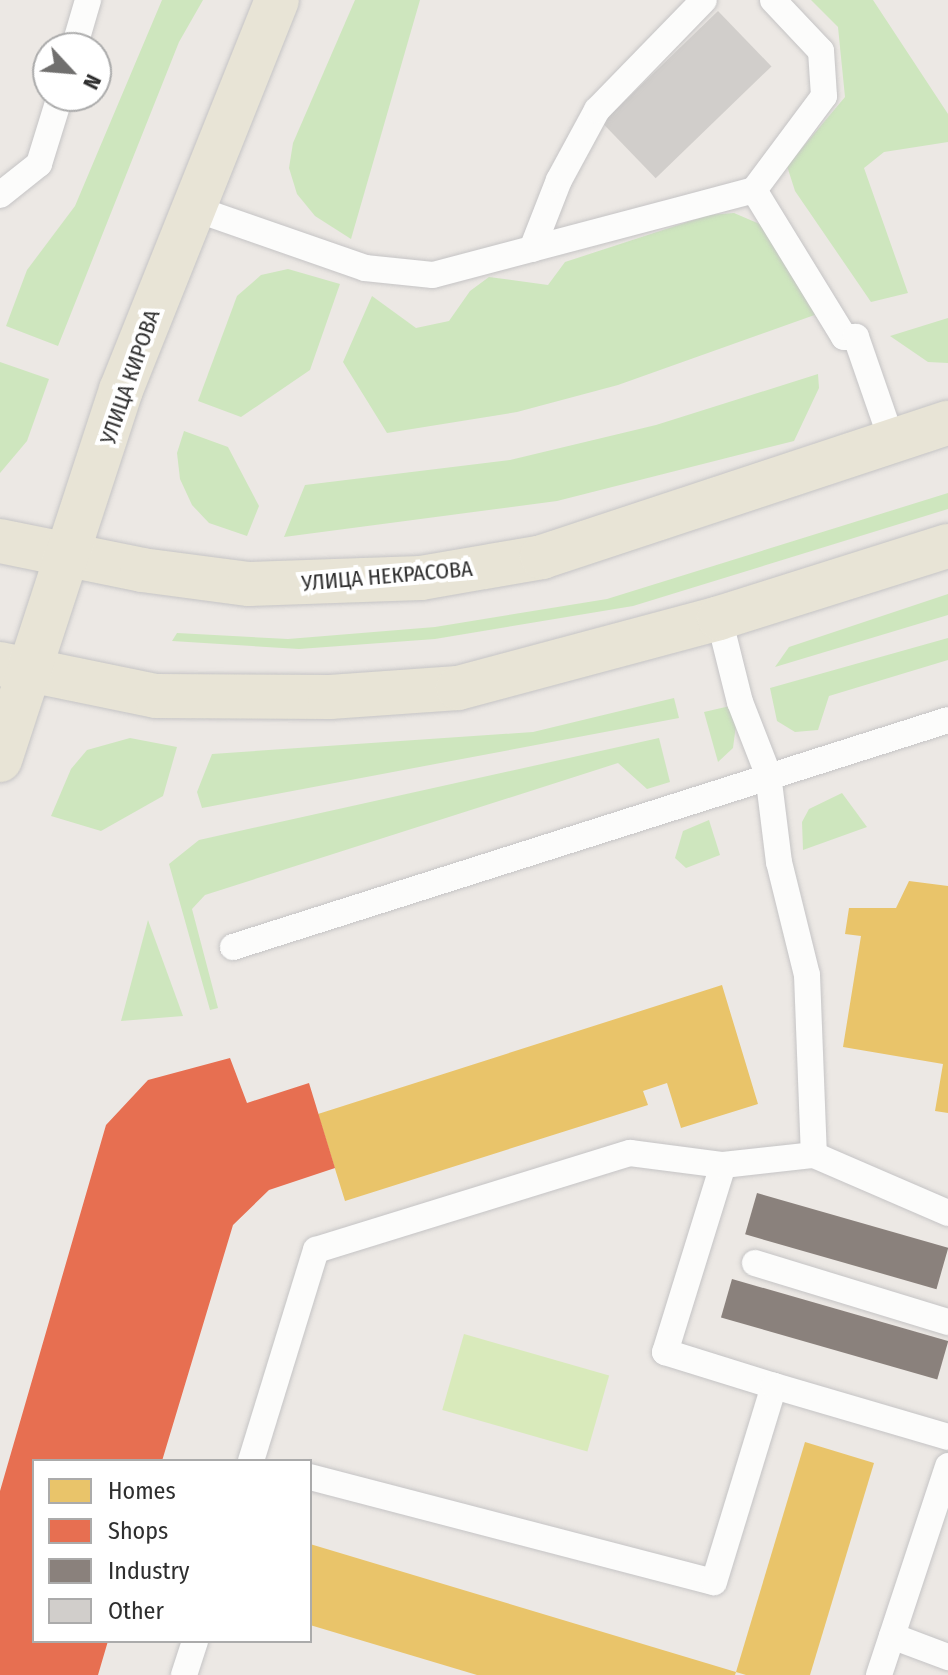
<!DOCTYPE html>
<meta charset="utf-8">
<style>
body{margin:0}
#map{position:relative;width:948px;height:1675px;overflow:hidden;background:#ece8e4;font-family:"Fira Sans Condensed",sans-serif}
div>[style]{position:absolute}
.green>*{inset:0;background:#cee6be}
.pitch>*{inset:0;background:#d9eabb;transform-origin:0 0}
.homes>*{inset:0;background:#e9c46a}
.shops>*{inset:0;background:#e76f51}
.industry>*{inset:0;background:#8a817c;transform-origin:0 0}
.building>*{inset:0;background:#d1cecb;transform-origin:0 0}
.roads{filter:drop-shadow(0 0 2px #c5c4c5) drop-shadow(0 0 2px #c5c4c5)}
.service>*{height:26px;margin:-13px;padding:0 13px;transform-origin:13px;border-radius:13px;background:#fcfcfb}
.primary>*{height:44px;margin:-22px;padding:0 22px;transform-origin:22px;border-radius:22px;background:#e8e4d6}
span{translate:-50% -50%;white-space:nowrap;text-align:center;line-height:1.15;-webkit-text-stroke:8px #fff;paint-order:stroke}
.street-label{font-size:22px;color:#2e2e2e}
.legend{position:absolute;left:32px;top:1459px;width:280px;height:184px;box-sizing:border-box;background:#fff;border:2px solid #ababab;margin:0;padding:10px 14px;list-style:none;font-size:24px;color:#2e2e2e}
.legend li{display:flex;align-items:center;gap:16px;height:40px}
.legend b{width:40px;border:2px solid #ababab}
.north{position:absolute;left:32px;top:32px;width:80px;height:80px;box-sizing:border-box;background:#fff;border:2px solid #ababab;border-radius:50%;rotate:116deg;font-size:22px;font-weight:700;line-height:32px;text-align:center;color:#2e2e2e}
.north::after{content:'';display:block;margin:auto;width:28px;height:36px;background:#706f6e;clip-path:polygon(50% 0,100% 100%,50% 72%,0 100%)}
</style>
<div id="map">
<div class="green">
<i style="clip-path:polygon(162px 0,203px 0,179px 42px,58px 346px,6px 326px,27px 270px,75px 206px)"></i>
<i style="clip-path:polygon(355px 0,420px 0,351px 239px,315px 216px,297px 194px,289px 168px,293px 143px)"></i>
<i style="clip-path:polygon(811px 0,873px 0,948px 114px,948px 142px,884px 152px,864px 168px,908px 293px,871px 302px,795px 191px,787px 166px,845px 97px,838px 27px)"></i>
<i style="clip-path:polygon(734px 213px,762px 225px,823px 312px,618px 385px,517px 412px,387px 433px,343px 362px,372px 296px,416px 328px,449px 321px,470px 291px,489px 277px,548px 285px,565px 262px,709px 215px)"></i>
<i style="clip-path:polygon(288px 269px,340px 284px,310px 370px,241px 417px,198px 401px,237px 296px,261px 275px)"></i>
<i style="clip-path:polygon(948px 318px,948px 363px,928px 362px,890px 336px)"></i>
<i style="clip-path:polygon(0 362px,49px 379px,27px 441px,0 473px)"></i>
<i style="clip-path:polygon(818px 374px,819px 388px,794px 441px,557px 501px,284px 537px,305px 485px,510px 460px,656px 425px)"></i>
<i style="clip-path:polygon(184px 431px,228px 447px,259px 506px,247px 536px,209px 523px,192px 505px,180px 479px,177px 453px)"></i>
<i style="clip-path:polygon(948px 493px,948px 509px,633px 606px,435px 639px,299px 649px,172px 641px,177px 633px,288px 639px,435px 627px,607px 599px)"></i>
<i style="clip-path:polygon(948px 594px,948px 615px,775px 667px,789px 647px)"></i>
<i style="clip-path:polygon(948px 638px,948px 660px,829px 696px,818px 730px,795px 732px,777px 721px,770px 688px)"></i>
<i style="clip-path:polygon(674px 698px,679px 718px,202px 808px,197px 792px,212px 754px,533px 732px)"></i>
<i style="clip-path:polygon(730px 706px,736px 725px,733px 748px,718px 762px,704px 712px)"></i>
<i style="clip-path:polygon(130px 738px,177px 747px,163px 796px,101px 831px,51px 816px,71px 769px,87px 750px)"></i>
<i style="clip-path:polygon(659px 738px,670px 782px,647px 789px,618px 763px,205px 895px,192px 909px,218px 1008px,210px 1010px,169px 864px,199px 840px)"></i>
<i style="clip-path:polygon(842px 793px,867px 827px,803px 850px,802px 822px,809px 809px)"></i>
<i style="clip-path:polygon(709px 820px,720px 855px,686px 868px,675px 858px,683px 831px)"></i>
<i style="clip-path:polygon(148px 920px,183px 1016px,121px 1021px)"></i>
</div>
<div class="pitch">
<i style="left:464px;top:1334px;width:151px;height:79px;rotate:16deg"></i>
</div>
<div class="homes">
<i style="clip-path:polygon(909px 881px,948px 886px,948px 1113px,935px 1111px,943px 1064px,843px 1047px,861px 936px,845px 934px,849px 908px,896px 908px)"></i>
<i style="clip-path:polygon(722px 985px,758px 1104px,681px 1128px,667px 1083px,643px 1091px,648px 1105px,345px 1201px,318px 1114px)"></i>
<i style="clip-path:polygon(805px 1442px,874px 1463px,810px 1675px,746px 1675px,736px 1672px)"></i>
<i style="clip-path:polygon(310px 1544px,736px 1672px,735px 1675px,477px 1675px,310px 1625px)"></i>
</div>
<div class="shops">
<i style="clip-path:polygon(230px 1058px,247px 1103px,309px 1083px,335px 1168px,269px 1190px,233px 1225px,162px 1461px,34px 1461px,34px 1641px,108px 1641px,98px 1675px,0 1675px,0 1491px,106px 1125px,148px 1080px)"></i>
</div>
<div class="industry">
<i style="left:757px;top:1193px;width:199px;height:43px;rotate:16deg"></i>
<i style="left:732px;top:1279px;width:225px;height:40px;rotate:16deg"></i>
</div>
<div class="building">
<i style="left:718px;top:11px;width:77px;height:161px;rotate:46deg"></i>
</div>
<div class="roads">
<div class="service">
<i style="left:74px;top:48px;width:50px;rotate:-73.7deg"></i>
<i style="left:754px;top:190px;width:172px;rotate:58.5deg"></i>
<i style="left:844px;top:337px;width:12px"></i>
<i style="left:856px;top:337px;width:110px;rotate:70.9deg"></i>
<i style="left:0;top:195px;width:50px;rotate:-38.5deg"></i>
<i style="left:39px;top:164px;width:71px;rotate:-72.8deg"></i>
<i style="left:193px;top:208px;width:182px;rotate:19.2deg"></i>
<i style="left:365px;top:268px;width:68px;rotate:5.9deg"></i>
<i style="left:433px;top:275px;width:332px;rotate:-14.8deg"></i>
<i style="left:754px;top:190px;width:117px;rotate:-53.3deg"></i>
<i style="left:824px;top:96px;width:45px;rotate:-93.8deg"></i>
<i style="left:821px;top:51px;width:70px;rotate:-133.3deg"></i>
<i style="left:532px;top:249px;width:74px;rotate:-68.6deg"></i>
<i style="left:559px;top:180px;width:80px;rotate:-61.5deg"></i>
<i style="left:597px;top:110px;width:153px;rotate:-45.8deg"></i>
<i style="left:719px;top:618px;width:87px;rotate:76deg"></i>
<i style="left:740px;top:702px;width:77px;rotate:68.7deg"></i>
<i style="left:768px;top:774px;width:89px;rotate:82.9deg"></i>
<i style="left:779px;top:862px;width:116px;rotate:76.1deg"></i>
<i style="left:807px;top:975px;width:180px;rotate:87.8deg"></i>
<i style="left:814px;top:1155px;width:146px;rotate:23.4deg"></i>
<i style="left:233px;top:947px;width:750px;rotate:-17.61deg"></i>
<i style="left:723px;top:1165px;width:196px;rotate:107.2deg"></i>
<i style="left:665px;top:1352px;width:114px;rotate:17.3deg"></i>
<i style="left:755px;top:1263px;width:202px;rotate:17deg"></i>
<i style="left:251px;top:1461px;width:221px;rotate:-72.9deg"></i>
<i style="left:316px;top:1250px;width:329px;rotate:-17.2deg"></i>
<i style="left:630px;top:1153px;width:94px;rotate:7.4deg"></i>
<i style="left:723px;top:1165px;width:92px;rotate:-6.3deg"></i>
<i style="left:310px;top:1477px;width:417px;rotate:14.6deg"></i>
<i style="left:714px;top:1582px;width:205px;rotate:-73deg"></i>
<i style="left:774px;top:1386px;width:181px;rotate:16.3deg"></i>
<i style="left:892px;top:1636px;width:60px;rotate:20.6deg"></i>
<i style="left:184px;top:1675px;width:36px;rotate:-72deg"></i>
<i style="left:879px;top:1675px;width:220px;rotate:-71.7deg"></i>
</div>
<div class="primary">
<i style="left:0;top:541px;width:145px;rotate:11.5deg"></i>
<i style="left:142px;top:570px;width:108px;rotate:7.5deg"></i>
<i style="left:249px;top:584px;width:172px;rotate:-2deg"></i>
<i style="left:421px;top:578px;width:123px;rotate:-9.8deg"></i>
<i style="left:542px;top:557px;width:428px;rotate:-18.3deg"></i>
<i style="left:0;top:664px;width:159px;rotate:11.6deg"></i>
<i style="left:156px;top:696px;width:174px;rotate:0.3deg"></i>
<i style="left:330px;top:697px;width:128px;rotate:-4deg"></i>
<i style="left:458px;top:688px;width:270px;rotate:-15deg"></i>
<i style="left:719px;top:618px;width:240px;rotate:-17.5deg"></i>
<i style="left:0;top:760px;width:389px;rotate:-71.9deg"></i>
<i style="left:121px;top:390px;width:420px;rotate:-68.2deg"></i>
</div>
</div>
<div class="street-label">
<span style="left:130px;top:377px;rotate:-71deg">УЛИЦА КИРОВА</span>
<span style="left:387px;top:576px;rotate:-5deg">УЛИЦА НЕКРАСОВА</span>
</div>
<ul class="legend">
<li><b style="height:22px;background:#e9c46a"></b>Homes</li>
<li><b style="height:22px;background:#e76f51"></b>Shops</li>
<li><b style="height:22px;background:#8a817c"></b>Industry</li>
<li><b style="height:22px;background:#d1cecb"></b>Other</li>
</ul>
<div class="north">N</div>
</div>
